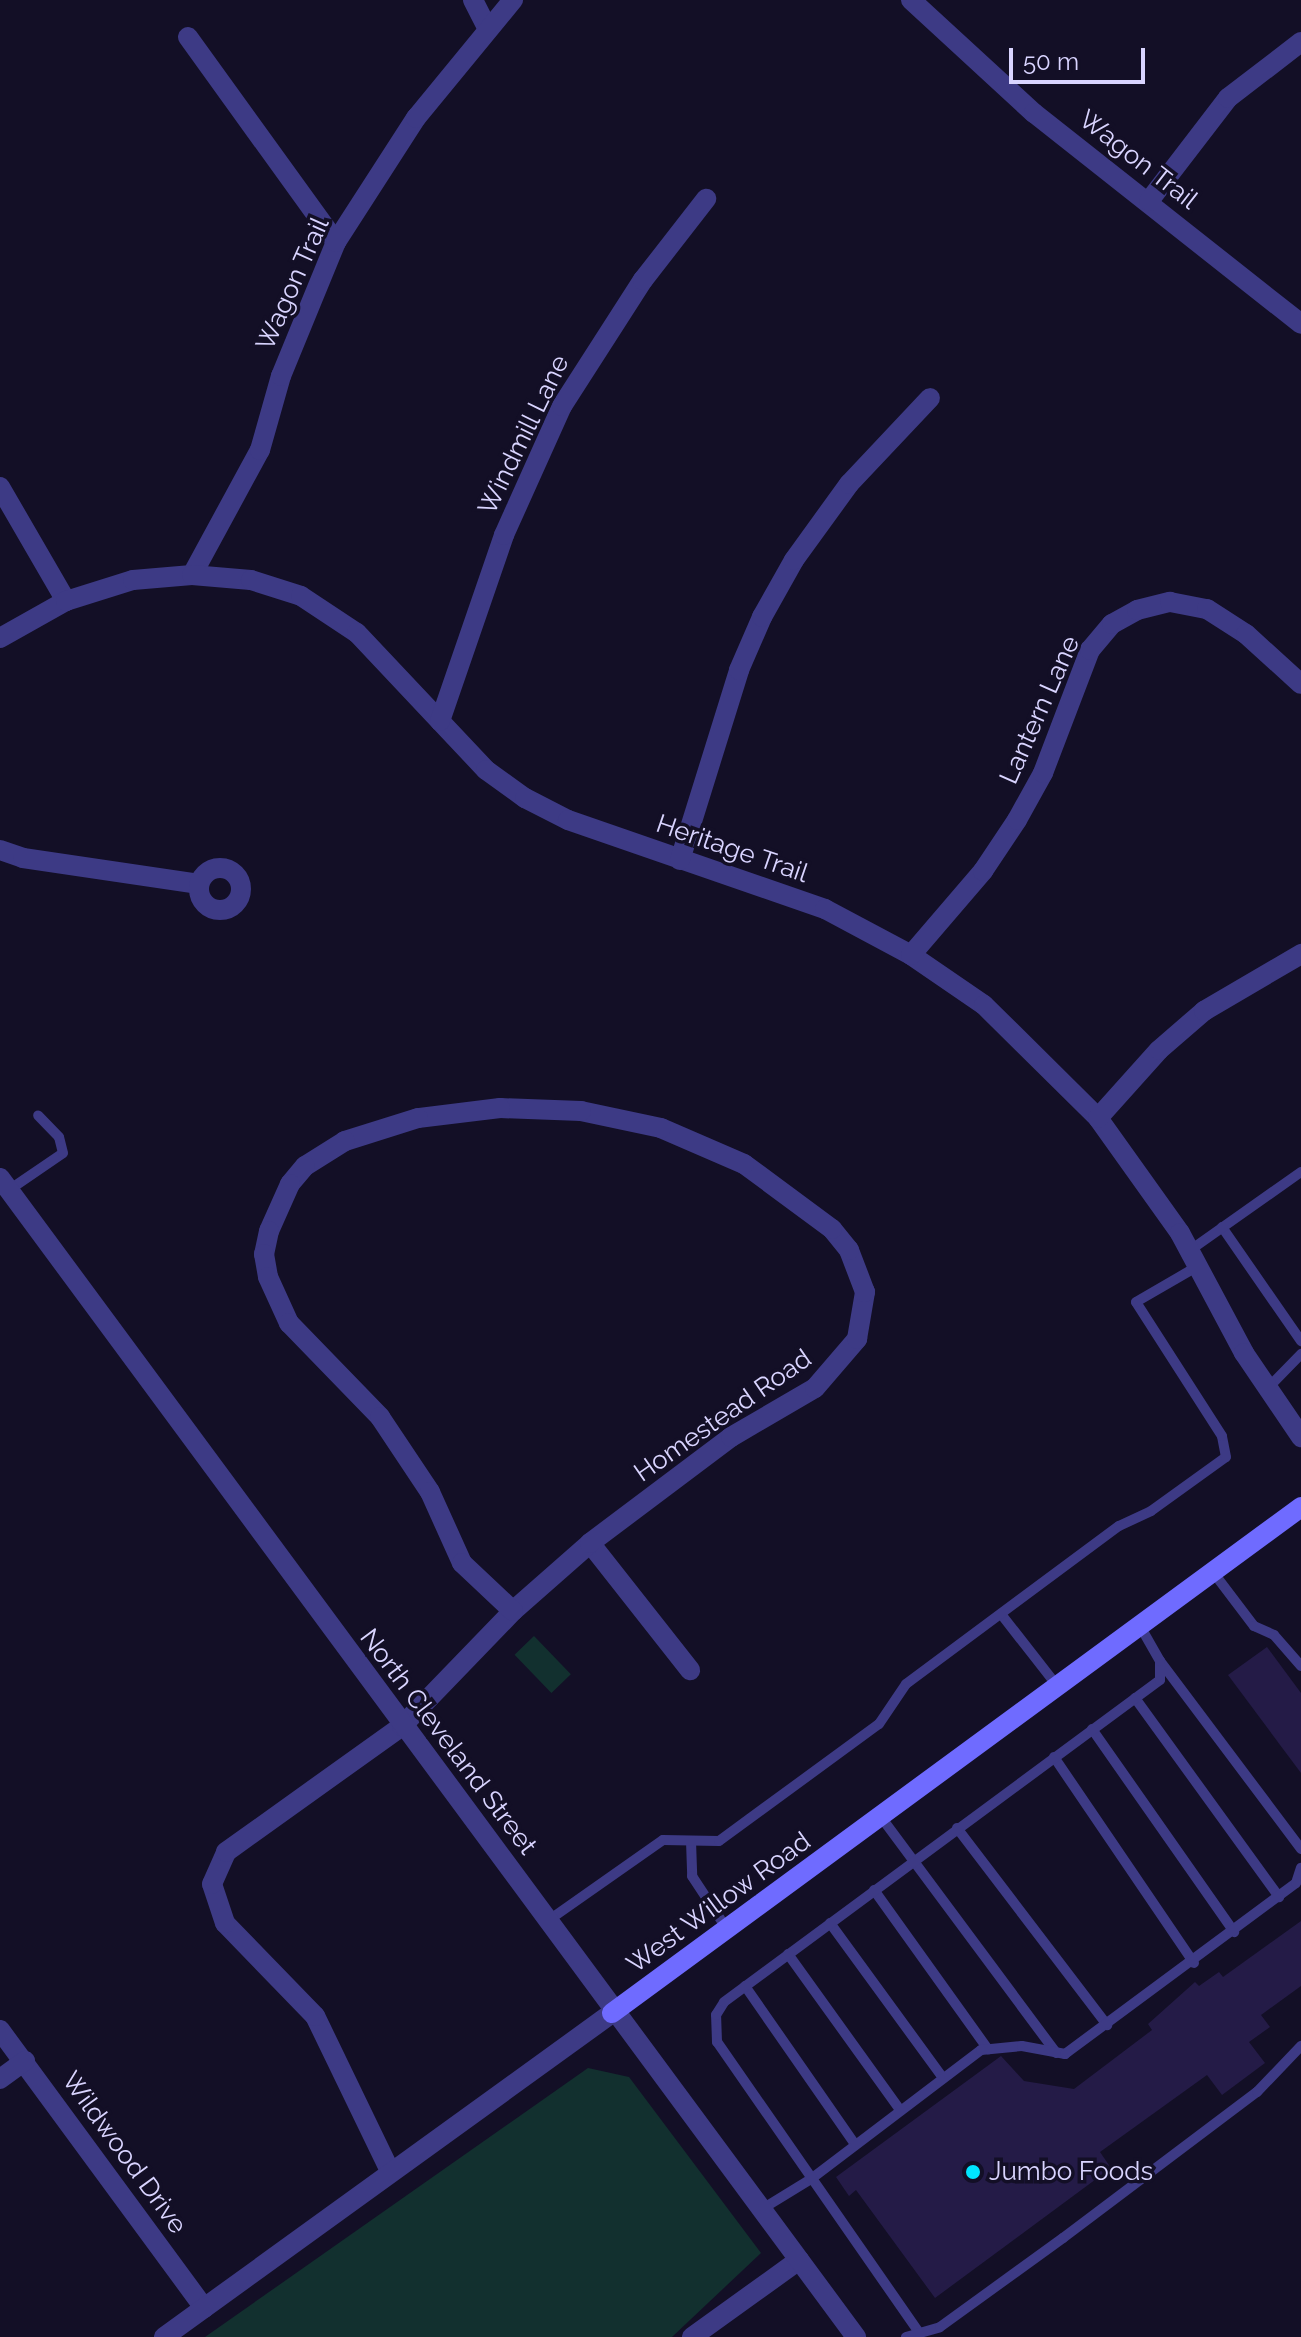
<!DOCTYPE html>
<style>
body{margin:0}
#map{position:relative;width:1301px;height:2337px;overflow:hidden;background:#130f26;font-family:Raleway,sans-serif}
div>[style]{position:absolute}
.green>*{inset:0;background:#12302f;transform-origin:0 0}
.building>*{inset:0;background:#241b47}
.service>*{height:10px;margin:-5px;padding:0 5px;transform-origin:5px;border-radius:5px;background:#3d3a85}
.minor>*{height:20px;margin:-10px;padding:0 10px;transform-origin:10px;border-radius:10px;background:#3d3a85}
.minor>.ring{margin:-10px;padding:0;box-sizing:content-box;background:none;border:20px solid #3d3a85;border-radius:50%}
.tertiary>*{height:20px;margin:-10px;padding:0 10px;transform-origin:10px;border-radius:10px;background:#3d3a85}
.secondary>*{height:20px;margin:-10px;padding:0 10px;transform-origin:10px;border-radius:10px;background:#6f6bff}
.dots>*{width:22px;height:22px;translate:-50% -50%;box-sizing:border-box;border:4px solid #130f26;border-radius:50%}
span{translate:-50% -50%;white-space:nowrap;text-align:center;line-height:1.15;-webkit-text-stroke:7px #130f26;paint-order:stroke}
.street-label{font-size:26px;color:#d9d4ff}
.poi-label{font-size:26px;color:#d9d4ff}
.left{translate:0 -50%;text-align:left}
.scale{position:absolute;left:1009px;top:48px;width:136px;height:36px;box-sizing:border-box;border:4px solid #d9d4ff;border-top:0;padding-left:10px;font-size:24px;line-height:28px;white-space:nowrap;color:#d9d4ff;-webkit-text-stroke:6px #130f26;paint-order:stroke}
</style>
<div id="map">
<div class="green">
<i style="left:534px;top:1636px;width:53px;height:27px;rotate:46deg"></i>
<i style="clip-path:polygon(588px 2068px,629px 2077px,761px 2253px,672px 2337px,205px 2337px)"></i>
</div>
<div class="building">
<i style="clip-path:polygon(1267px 1647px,1301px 1693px,1301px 1773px,1228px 1675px)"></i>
<i style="clip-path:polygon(1301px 1921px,1301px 1986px,1261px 2015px,1270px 2027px,1249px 2042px,1265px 2063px,1222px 2095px,1207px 2075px,1100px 2152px,1111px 2168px,935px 2298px,856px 2190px,849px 2196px,836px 2177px,1001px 2056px,1024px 2081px,1074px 2089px,1152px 2030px,1148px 2024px,1195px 1982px,1199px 1986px,1219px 1972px,1223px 1977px)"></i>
</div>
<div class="service">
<i style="left:9px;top:1190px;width:65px;rotate:-34.4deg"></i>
<i style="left:63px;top:1153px;width:16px;rotate:-104deg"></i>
<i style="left:59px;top:1137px;width:30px;rotate:-134deg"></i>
<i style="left:1222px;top:1227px;width:139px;rotate:55.3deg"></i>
<i style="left:1189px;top:1251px;width:137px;rotate:-35.2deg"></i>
<i style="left:1267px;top:1389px;width:49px;rotate:-45.8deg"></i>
<i style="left:1213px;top:1572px;width:68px;rotate:52.8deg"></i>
<i style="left:1254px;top:1626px;width:22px;rotate:24deg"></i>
<i style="left:1274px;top:1635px;width:41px;rotate:48.9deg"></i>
<i style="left:1001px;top:1614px;width:93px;rotate:52deg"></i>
<i style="left:1160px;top:1661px;width:235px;rotate:53.1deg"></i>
<i style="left:1135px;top:1698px;width:246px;rotate:54.1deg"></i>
<i style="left:1092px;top:1729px;width:248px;rotate:55deg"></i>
<i style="left:1054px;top:1757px;width:249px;rotate:55.8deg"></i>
<i style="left:881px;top:1817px;width:294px;rotate:53.4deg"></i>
<i style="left:957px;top:1828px;width:248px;rotate:52.7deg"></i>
<i style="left:691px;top:1841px;width:35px;rotate:88deg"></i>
<i style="left:692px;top:1876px;width:64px;rotate:56.6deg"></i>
<i style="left:874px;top:1890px;width:196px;rotate:54.4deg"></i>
<i style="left:549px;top:1920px;width:139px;rotate:-35.1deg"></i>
<i style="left:663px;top:1840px;width:56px;rotate:1deg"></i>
<i style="left:719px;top:1841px;width:198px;rotate:-36.2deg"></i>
<i style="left:879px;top:1724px;width:48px;rotate:-56deg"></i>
<i style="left:906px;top:1684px;width:265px;rotate:-36.6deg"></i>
<i style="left:1119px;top:1526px;width:35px;rotate:-25deg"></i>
<i style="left:1151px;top:1511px;width:92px;rotate:-35.8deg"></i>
<i style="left:1226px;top:1457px;width:21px;rotate:-101deg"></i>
<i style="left:1222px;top:1436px;width:159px;rotate:-122.7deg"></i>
<i style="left:1136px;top:1302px;width:72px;rotate:-30.1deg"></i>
<i style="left:830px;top:1923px;width:192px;rotate:53.9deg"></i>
<i style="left:788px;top:1954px;width:192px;rotate:54.3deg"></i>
<i style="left:745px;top:1986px;width:193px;rotate:55.2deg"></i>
<i style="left:762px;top:2209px;width:57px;rotate:-31.5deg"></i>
<i style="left:811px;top:2179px;width:213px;rotate:-37.2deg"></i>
<i style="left:981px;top:2050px;width:41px;rotate:-5.6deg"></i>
<i style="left:1022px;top:2046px;width:44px;rotate:10.5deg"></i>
<i style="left:1065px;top:2054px;width:287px;rotate:-36.5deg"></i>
<i style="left:1296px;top:1883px;width:16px;rotate:-72deg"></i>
<i style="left:918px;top:2331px;width:352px;rotate:-124.8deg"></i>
<i style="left:717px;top:2042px;width:27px;rotate:-92deg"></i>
<i style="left:716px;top:2015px;width:15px;rotate:-58deg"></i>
<i style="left:724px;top:2002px;width:542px;rotate:-36.45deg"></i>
<i style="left:1160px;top:1680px;width:19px;rotate:-90deg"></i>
<i style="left:1160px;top:1661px;width:40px;rotate:-119.7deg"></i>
<i style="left:906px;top:2337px;width:35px;rotate:-16deg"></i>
<i style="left:940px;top:2327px;width:152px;rotate:-35.9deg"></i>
<i style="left:1063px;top:2238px;width:243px;rotate:-37deg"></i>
<i style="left:1257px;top:2092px;width:64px;rotate:-46.3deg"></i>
</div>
<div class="minor">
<i style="left:473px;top:0;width:30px;rotate:63deg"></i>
<i style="left:911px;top:0;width:167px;rotate:42.6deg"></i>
<i style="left:1034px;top:113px;width:340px;rotate:38.3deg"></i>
<i style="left:188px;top:37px;width:253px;rotate:54.2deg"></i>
<i style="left:1149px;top:201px;width:130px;rotate:-52.5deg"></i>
<i style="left:1228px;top:98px;width:92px;rotate:-37.5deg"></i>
<i style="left:0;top:487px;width:132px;rotate:59.9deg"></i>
<i style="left:192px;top:575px;width:142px;rotate:-61.5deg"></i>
<i style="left:260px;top:450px;width:77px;rotate:-74.2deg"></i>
<i style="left:281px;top:376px;width:145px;rotate:-67.7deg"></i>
<i style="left:336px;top:242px;width:148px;rotate:-57.2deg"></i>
<i style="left:416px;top:118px;width:153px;rotate:-50.6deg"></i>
<i style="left:0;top:638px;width:76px;rotate:-29.3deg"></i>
<i style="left:66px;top:601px;width:70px;rotate:-17.4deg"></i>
<i style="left:133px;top:580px;width:59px;rotate:-4.8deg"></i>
<i style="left:192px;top:575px;width:59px;rotate:4.8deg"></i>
<i style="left:251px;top:580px;width:52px;rotate:17.7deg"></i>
<i style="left:301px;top:596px;width:67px;rotate:33.5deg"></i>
<i style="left:357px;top:633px;width:188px;rotate:46.7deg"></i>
<i style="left:486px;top:770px;width:48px;rotate:35.7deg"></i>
<i style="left:525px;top:798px;width:48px;rotate:27.1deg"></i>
<i style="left:568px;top:820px;width:272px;rotate:19.1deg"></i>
<i style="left:825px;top:909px;width:98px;rotate:28.1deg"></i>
<i style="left:911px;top:955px;width:88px;rotate:34.4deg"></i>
<i style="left:984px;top:1005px;width:161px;rotate:44.7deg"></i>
<i style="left:1098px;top:1118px;width:141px;rotate:54.5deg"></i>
<i style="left:1180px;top:1233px;width:136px;rotate:61.9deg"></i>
<i style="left:1244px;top:1353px;width:102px;rotate:55.8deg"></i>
<i style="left:440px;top:721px;width:197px;rotate:-71deg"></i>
<i style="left:504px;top:535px;width:141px;rotate:-65.8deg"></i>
<i style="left:562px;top:406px;width:150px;rotate:-57.3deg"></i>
<i style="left:643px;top:280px;width:103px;rotate:-52.1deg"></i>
<i style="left:0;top:850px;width:24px;rotate:19deg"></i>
<i style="left:23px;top:858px;width:178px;rotate:8.4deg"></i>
<i style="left:680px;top:860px;width:199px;rotate:-72.7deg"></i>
<i style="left:739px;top:670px;width:58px;rotate:-66.5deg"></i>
<i style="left:762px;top:617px;width:65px;rotate:-60.7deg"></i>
<i style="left:794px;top:560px;width:94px;rotate:-54.1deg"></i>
<i style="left:849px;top:484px;width:118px;rotate:-46.7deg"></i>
<i class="ring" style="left:199px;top:868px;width:22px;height:22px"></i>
<i style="left:911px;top:955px;width:111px;rotate:-49.4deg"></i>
<i style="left:983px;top:871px;width:61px;rotate:-56.3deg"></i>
<i style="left:1017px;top:820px;width:54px;rotate:-61deg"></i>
<i style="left:1043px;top:773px;width:132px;rotate:-69.1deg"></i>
<i style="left:1090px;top:650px;width:34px;rotate:-50deg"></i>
<i style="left:1112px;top:624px;width:29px;rotate:-29deg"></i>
<i style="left:1137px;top:610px;width:34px;rotate:-14deg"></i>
<i style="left:1170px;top:602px;width:38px;rotate:11deg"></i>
<i style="left:1207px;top:609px;width:46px;rotate:32.7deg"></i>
<i style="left:1246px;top:634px;width:74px;rotate:42.3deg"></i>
<i style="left:1098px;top:1118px;width:91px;rotate:-48.1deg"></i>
<i style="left:1159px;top:1050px;width:60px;rotate:-40.9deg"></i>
<i style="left:1204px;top:1011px;width:113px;rotate:-30.4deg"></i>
<i style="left:590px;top:1543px;width:162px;rotate:51.8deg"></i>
<i style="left:0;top:2030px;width:345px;rotate:53.7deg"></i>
<i style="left:0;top:2079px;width:31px;rotate:-36deg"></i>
<i style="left:390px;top:2171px;width:172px;rotate:-115.8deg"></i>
<i style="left:315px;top:2016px;width:129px;rotate:-134.1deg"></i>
<i style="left:225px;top:1923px;width:41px;rotate:-108.4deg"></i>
<i style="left:212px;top:1884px;width:35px;rotate:-66deg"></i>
<i style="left:226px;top:1852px;width:216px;rotate:-35.6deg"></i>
<i style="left:402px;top:1726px;width:160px;rotate:-46deg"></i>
<i style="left:513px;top:1611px;width:103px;rotate:-41.4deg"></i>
<i style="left:590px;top:1543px;width:176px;rotate:-36.9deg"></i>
<i style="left:731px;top:1437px;width:97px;rotate:-30.3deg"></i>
<i style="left:815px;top:1388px;width:65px;rotate:-49.4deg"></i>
<i style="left:857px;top:1339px;width:48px;rotate:-80.3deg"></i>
<i style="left:865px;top:1292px;width:45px;rotate:-110.9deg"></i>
<i style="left:849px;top:1250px;width:27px;rotate:-129deg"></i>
<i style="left:832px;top:1229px;width:109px;rotate:-143.5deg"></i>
<i style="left:744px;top:1164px;width:90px;rotate:-156.6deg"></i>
<i style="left:661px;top:1128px;width:82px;rotate:-168deg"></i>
<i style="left:581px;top:1111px;width:81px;rotate:-177.9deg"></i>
<i style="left:500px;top:1108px;width:83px;rotate:173deg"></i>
<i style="left:418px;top:1118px;width:77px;rotate:162.5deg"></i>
<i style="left:345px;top:1141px;width:47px;rotate:148deg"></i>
<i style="left:305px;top:1166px;width:23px;rotate:130deg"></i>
<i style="left:290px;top:1184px;width:51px;rotate:114.1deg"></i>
<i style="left:269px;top:1231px;width:24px;rotate:102deg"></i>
<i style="left:264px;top:1254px;width:23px;rotate:80deg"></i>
<i style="left:268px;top:1277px;width:51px;rotate:65.5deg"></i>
<i style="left:289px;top:1323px;width:131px;rotate:45.9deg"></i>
<i style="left:380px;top:1417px;width:90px;rotate:56.3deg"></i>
<i style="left:430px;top:1492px;width:78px;rotate:65.7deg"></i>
<i style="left:462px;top:1563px;width:70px;rotate:43.3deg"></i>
<i style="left:692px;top:2337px;width:132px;rotate:-35.7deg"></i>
</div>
<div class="tertiary">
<i style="left:0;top:1178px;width:1441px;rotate:53.55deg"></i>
<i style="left:164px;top:2337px;width:553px;rotate:-35.87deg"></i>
</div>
<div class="secondary">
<i style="left:612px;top:2013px;width:855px;rotate:-36.29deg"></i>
</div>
<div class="dots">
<i style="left:973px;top:2172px;background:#00e5ff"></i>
</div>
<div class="street-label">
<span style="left:1138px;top:160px;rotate:38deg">Wagon Trail</span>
<span style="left:293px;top:284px;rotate:-66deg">Wagon Trail</span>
<span style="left:524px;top:435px;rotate:-64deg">Windmill Lane</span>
<span style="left:1040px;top:710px;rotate:-66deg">Lantern Lane</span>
<span style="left:732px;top:849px;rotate:19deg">Heritage Trail</span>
<span style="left:723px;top:1416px;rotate:-35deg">Homestead Road</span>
<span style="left:448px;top:1742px;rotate:53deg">North Cleveland Street</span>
<span style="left:719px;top:1903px;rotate:-36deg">West Willow Road</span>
<span style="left:124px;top:2153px;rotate:54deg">Wildwood Drive</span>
</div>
<div class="poi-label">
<span class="left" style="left:989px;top:2172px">Jumbo Foods</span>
</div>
<div class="scale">50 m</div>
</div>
